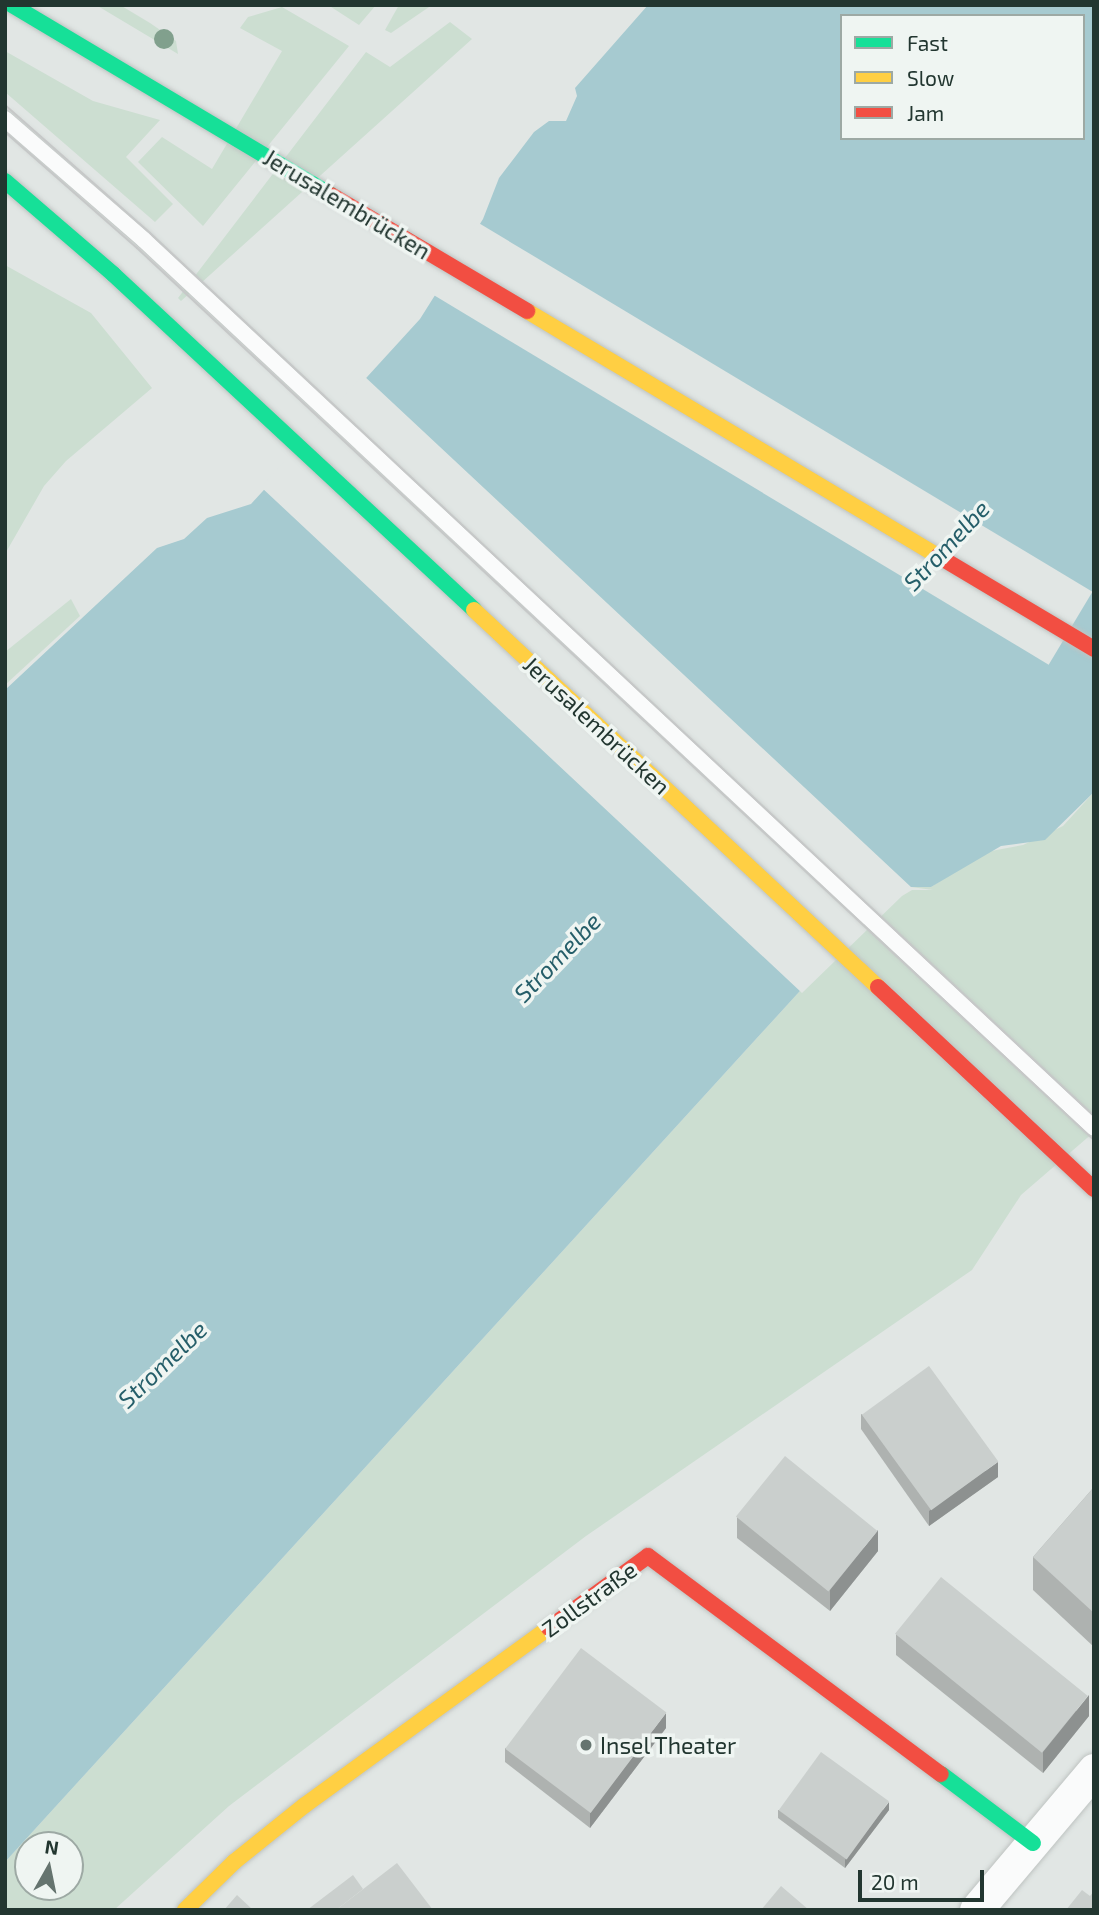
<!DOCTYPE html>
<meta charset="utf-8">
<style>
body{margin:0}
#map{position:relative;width:1099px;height:1915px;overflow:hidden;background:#e1e6e4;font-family:"Exo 2",sans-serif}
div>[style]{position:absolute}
.green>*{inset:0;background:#ccded1}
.water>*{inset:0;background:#a6cad0}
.pier>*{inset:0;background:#e1e6e4;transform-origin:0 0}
.roads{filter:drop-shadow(0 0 2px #bec3c1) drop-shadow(0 0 2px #bec3c1)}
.lane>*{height:16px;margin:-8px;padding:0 8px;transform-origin:8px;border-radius:8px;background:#fafbfb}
.street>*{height:33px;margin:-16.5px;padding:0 16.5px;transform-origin:16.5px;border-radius:16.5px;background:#fafbfb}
.fast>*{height:16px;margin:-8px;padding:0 8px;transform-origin:8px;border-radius:8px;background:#16e098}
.slow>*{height:16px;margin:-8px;padding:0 8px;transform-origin:8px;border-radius:8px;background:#ffcf43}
.jam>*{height:16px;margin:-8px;padding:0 8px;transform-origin:8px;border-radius:8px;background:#f24e42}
.tram>*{height:2px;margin:-1px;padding:0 1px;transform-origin:1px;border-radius:1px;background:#c6c8c8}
.trees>*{width:20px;height:20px;margin:-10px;border-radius:50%;background:#81a08d}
.wall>*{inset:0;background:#aeb2b0}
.shaded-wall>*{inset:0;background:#8d9190}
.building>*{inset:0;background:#cacfcd;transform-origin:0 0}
.dots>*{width:19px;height:19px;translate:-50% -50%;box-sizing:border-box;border:4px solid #eff5f2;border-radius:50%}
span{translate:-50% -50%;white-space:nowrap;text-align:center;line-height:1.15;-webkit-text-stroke:7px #eff5f2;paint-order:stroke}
.street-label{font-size:23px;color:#223630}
.poi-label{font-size:23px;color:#223630}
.left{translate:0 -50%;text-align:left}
.water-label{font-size:24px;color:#255e69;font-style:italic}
.frame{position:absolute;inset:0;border:7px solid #223630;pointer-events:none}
.legend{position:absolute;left:840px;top:14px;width:245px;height:126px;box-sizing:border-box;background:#eff5f2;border:2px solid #9da9a4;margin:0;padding:9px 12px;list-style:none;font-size:21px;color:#223630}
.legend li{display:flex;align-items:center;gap:14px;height:35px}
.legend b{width:35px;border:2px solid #9da9a4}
.north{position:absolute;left:14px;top:1831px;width:70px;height:70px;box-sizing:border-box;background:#eff5f2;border:2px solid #9da9a4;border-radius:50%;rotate:9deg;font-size:19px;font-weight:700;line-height:28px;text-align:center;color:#223630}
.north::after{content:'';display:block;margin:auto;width:24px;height:32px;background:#65746f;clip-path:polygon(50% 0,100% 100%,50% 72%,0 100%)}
.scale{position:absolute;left:858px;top:1870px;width:126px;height:32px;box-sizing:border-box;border:4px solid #223630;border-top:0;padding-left:9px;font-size:21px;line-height:24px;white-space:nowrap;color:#223630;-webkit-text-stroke:5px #eff5f2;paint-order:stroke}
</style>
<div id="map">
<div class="green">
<i style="clip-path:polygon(96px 5px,120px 5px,150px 23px,176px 41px,178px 54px)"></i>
<i style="clip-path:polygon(328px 5px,376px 5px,359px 25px)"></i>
<i style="clip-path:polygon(399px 5px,432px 5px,391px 33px,385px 30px)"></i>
<i style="clip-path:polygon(282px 7px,349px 46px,203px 226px,138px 162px,162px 137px,212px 169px,282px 51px,240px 28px,248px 17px)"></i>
<i style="clip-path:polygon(450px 22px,472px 39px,181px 301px,178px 298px,366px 52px,390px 67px)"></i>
<i style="clip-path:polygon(5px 51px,93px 101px,160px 120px,126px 157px,173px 204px,155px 222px,5px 92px)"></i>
<i style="clip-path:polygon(5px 265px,91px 313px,152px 388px,66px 461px,44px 486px,5px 554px)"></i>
<i style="clip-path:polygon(71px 599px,80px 616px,5px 685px,5px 652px)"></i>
<i style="clip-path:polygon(evenodd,1094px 792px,1094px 1132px,1021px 1195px,972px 1270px,586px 1536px,229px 1806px,114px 1910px,5px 1910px,5px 1862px,841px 946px,900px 893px,911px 887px,931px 887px,986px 852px,1023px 845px,1063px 826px,1094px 792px,28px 1845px,70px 1845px,70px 1887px,28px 1887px,28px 1845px)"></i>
</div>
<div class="water">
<i style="clip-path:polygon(evenodd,648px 5px,1094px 5px,1094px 792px,1045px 840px,1001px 846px,931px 887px,911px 887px,841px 946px,5px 1862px,5px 690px,157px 548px,184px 539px,207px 518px,251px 504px,420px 319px,483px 219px,499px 178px,534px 132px,549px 121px,566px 121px,577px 96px,575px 88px,648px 5px,842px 16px,1083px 16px,1083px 138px,842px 138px,842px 16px)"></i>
</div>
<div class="pier">
<i style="left:477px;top:222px;width:718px;height:85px;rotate:31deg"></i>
<i style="clip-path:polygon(363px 375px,911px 887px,933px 890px,912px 890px,902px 896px,802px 993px,261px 487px)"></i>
</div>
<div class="roads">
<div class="lane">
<i style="left:5px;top:119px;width:184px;rotate:41deg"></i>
<i style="left:144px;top:240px;width:1300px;rotate:43.07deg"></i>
</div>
<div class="street">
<i style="left:976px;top:1910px;width:183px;rotate:-49.9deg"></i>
</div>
<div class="fast">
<i style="left:12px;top:5px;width:371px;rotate:30.8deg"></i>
<i style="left:5px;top:181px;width:143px;rotate:40.7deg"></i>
<i style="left:113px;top:274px;width:493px;rotate:42.9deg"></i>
<i style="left:941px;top:1774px;width:115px;rotate:36.9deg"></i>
</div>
<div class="slow">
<i style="left:527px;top:311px;width:478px;rotate:30.8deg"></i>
<i style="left:474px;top:610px;width:553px;rotate:43.02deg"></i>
<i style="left:185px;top:1910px;width:69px;rotate:-44.4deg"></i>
<i style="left:234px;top:1862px;width:91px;rotate:-38.8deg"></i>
<i style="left:305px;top:1805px;width:301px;rotate:-36deg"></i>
</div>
<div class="jam">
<i style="left:331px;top:195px;width:228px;rotate:30.6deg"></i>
<i style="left:938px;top:556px;width:182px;rotate:30.8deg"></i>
<i style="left:878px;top:987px;width:296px;rotate:43.1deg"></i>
<i style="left:549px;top:1628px;width:122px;rotate:-36deg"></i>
<i style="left:648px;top:1556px;width:365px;rotate:36.7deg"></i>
</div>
</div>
<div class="tram">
<i style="left:5px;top:105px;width:193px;rotate:41.4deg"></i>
<i style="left:150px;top:233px;width:1293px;rotate:43.09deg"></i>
<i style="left:5px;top:132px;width:176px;rotate:41.3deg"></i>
<i style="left:137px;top:248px;width:1308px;rotate:42.99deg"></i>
</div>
<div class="trees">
<i style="left:164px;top:39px"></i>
</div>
<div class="wall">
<i style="clip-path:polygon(861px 1414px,998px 1477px,929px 1526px,861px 1429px)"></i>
<i style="clip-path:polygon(1094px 1487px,1094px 1647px,1033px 1590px,1033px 1557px)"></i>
<i style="clip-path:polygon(737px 1517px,878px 1551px,830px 1611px,737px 1538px)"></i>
<i style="clip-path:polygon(896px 1634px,1089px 1716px,1043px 1773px,896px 1655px)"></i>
<i style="clip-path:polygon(666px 1728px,590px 1828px,505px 1762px,505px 1748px)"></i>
<i style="clip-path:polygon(778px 1810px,889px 1810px,845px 1868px,778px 1818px)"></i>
</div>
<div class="shaded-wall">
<i style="clip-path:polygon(998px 1462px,998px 1477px,929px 1526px,929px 1511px)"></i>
<i style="clip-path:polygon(878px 1530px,878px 1551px,830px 1611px,830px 1590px)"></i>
<i style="clip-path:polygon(1089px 1695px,1089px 1716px,1043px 1773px,1043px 1752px)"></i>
<i style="clip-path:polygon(666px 1713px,666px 1728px,590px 1828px,590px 1813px)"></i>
<i style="clip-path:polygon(889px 1802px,889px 1810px,845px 1868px,845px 1860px)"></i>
</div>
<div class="building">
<i style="left:929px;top:1366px;width:118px;height:83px;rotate:54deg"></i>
<i style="left:785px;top:1456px;width:119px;height:78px;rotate:39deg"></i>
<i style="clip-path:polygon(1094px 1487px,1094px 1613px,1033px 1557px)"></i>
<i style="left:941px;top:1577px;width:189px;height:73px;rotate:39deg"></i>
<i style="left:581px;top:1648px;width:107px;height:126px;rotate:37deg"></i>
<i style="left:821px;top:1752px;width:84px;height:72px;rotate:36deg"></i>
<i style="clip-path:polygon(397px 1863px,433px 1910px,336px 1910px)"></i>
<i style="clip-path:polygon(353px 1875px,363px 1889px,336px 1910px,307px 1910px)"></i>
<i style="clip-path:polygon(781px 1886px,809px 1910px,761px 1910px)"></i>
<i style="clip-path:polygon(1082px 1890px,1090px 1896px,1094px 1891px,1094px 1910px,1066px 1910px)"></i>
<i style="clip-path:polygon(237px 1895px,253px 1910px,224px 1910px)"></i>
</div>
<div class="dots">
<i style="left:586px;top:1745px;background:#65746f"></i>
</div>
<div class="street-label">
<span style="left:347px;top:204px;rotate:31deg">Jerusalembrücken</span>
<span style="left:597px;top:725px;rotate:43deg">Jerusalembrücken</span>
<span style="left:589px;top:1599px;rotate:-36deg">Zollstraße</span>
</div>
<div class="poi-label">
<span class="left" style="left:600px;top:1745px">Insel Theater</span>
</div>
<div class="water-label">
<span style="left:946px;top:545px;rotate:-47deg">Stromelbe</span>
<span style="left:557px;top:957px;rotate:-46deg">Stromelbe</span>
<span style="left:162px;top:1364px;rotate:-44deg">Stromelbe</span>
</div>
<div class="frame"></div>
<ul class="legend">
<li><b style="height:9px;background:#16e098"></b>Fast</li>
<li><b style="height:9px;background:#ffcf43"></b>Slow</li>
<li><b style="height:9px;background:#f24e42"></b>Jam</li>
</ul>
<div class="north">N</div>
<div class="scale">20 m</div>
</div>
